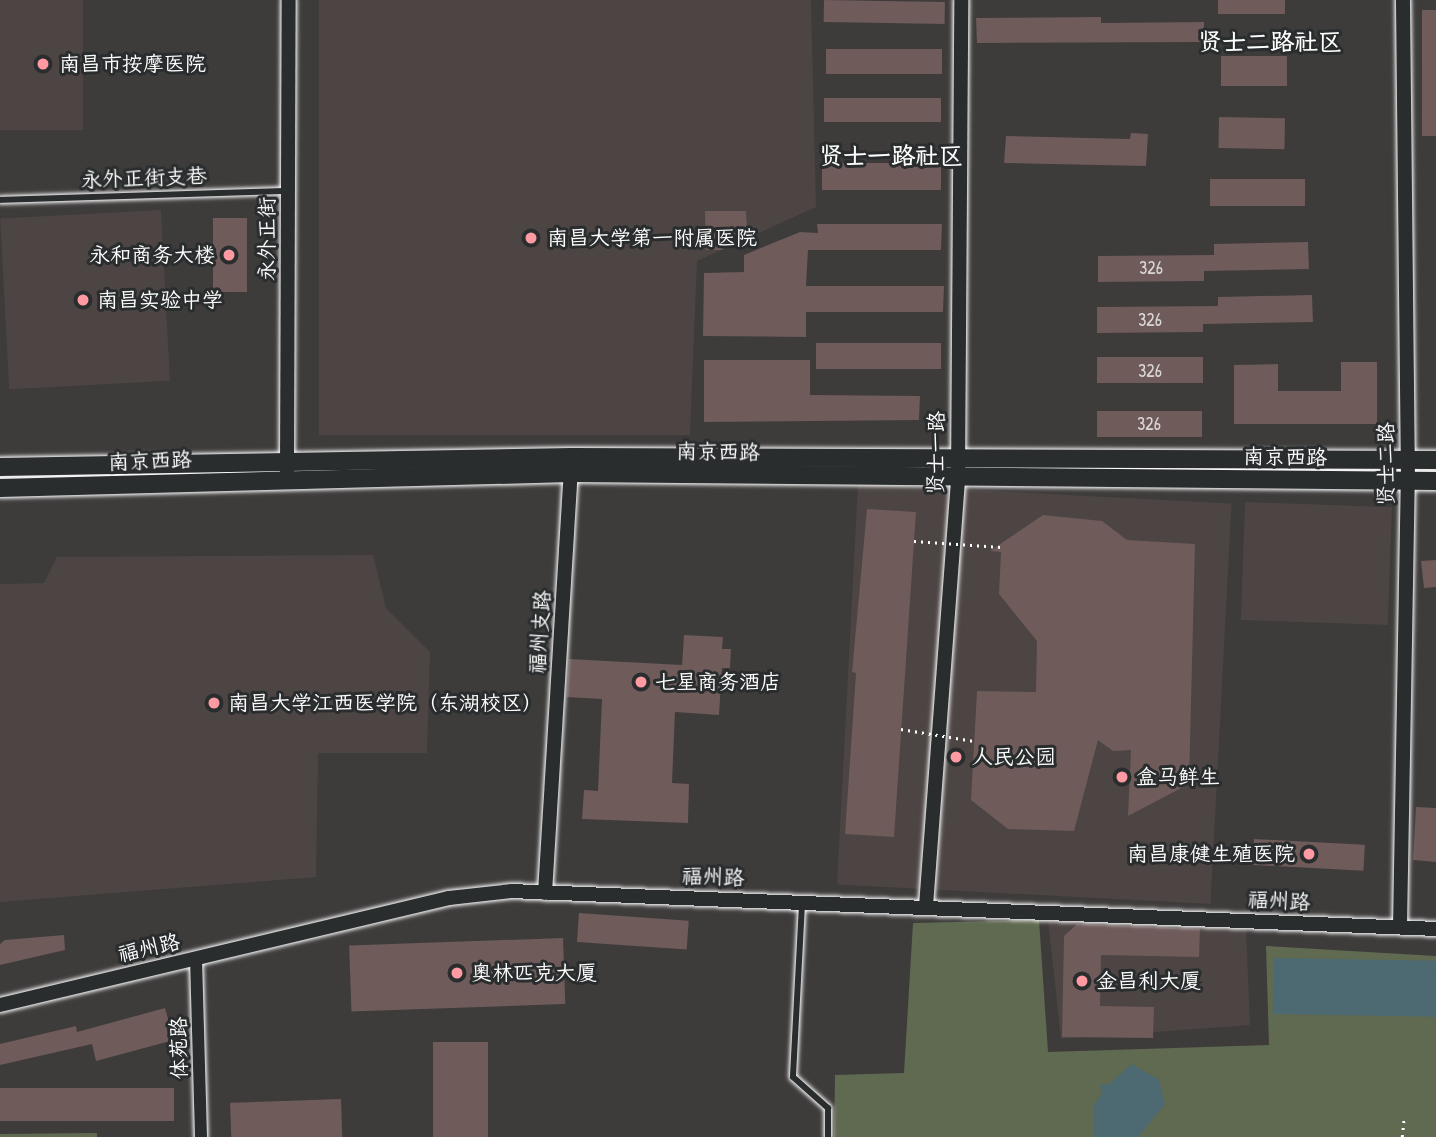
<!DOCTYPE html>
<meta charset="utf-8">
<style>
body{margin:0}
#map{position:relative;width:1436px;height:1137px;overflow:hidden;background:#3e3b3b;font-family:"Patrick Hand","LXGW WenKai TC",sans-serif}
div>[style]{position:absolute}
.built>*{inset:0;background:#4c4544;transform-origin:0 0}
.green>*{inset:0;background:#606a51}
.water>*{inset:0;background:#4d6971;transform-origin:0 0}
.building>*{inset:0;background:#6e5b5a;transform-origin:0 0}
.path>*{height:2.5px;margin-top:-1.25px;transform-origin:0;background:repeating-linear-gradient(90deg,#fff 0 2px,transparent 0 7px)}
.roads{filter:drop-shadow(0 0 2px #fff) drop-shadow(0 0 2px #fff)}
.service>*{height:6px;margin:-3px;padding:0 3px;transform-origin:3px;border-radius:3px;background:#2a2d2e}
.minor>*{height:12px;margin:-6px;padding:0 6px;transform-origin:6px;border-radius:6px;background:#2a2d2e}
.tertiary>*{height:14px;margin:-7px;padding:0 7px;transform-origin:7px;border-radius:7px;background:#2a2d2e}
.secondary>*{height:18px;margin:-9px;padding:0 9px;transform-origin:9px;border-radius:9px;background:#2a2d2e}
.path-bridge>*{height:2.5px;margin-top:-1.25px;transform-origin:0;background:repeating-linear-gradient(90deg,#fff 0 2px,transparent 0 7px)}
.dots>*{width:19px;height:19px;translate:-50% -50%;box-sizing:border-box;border:4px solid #2a2d2e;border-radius:50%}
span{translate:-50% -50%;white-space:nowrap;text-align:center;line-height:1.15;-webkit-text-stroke:6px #2a2d2e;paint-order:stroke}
.number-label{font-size:18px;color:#dbd6d6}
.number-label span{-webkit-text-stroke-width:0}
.poi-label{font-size:21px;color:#fff}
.left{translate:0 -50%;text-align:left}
.right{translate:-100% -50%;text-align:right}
.street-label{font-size:21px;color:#fff}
.quarter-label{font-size:24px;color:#fff;font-weight:700}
</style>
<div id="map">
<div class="built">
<i style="left:0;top:0;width:83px;height:130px"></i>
<i style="clip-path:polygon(319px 0,811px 0,816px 207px,697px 261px,690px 435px,319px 435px)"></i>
<i style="left:161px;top:210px;width:171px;height:161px;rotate:87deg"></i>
<i style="left:858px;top:484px;width:374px;height:401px;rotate:3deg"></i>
<i style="left:1245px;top:502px;width:147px;height:118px;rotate:2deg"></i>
<i style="clip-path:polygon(373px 555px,386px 608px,430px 652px,427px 753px,318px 753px,316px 877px,0 902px,0 584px,44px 583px,57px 557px)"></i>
<i style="clip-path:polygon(1048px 920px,1246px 928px,1250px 1025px,1061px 1039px)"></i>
</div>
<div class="green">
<i style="clip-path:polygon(1039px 920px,1048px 1052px,1269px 1045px,1266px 946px,1436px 956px,1436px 1137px,834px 1137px,835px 1075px,904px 1073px,913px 923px)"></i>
<i style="clip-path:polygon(97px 1133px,97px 1137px,0 1137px,0 1134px)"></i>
</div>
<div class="water">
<i style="left:1274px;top:958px;width:162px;height:56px;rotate:1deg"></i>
<i style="clip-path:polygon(1132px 1064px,1159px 1080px,1165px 1104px,1138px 1137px,1093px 1137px,1093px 1106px,1102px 1093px,1100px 1085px,1109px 1084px)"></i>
</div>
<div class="building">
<i style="left:824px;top:0;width:121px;height:22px;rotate:1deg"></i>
<i style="left:1218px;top:0;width:67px;height:14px"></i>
<i style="left:1422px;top:10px;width:14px;height:126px"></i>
<i style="clip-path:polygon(1101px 17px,1101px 23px,1204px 22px,1204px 42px,977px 43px,976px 18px)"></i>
<i style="left:826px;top:49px;width:116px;height:25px"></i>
<i style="left:1221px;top:56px;width:66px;height:30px"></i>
<i style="left:824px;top:98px;width:117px;height:24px"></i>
<i style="left:1219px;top:117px;width:66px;height:31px;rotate:1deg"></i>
<i style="clip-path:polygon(1131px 133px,1148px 134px,1146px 166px,1004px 163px,1006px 136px,1130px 139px)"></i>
<i style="left:822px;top:163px;width:119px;height:27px"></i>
<i style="left:1305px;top:179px;width:27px;height:95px;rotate:90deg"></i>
<i style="clip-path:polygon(705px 211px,746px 211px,747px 229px,722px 250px,706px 250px)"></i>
<i style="left:213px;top:218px;width:34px;height:74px"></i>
<i style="clip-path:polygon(817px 224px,942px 224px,941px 250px,808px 250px,806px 286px,944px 286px,943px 312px,806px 312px,806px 337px,703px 336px,704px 273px,744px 272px,744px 255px,800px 232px,818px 233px)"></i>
<i style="clip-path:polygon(1308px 242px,1309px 269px,1204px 271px,1204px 281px,1098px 282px,1098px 256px,1214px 255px,1214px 244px)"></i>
<i style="clip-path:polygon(1312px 295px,1313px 322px,1203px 324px,1203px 332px,1097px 333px,1097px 307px,1218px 306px,1218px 297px)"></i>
<i style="left:941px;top:343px;width:26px;height:125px;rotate:90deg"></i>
<i style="left:1203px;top:357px;width:26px;height:106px;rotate:90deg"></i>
<i style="clip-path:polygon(704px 360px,810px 360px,810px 395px,920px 396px,919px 420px,704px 422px)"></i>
<i style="clip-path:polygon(1341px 362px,1377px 362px,1377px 424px,1234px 424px,1234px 365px,1278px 364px,1278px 391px,1341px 391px)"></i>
<i style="left:1202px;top:411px;width:26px;height:105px;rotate:90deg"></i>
<i style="clip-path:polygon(867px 509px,916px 512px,894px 837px,845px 834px,856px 673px,852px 672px)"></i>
<i style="clip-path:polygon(1043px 515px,1102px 521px,1127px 540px,1195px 544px,1189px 784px,1128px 816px,1131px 750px,1113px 751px,1098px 740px,1074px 831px,1008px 829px,971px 800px,977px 691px,1036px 692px,1037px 641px,999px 594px,1001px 552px,990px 551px)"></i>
<i style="clip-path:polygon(1436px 560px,1436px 587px,1424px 588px,1421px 561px)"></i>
<i style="clip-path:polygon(684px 635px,723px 637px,722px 649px,731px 649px,730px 668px,722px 668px,719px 715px,675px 712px,672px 783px,689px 784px,688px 823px,582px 819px,584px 790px,598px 791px,602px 699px,567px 697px,569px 659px,682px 665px)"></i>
<i style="clip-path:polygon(1416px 807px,1436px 808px,1436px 862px,1413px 860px)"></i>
<i style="left:1254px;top:839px;width:111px;height:26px;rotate:3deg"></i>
<i style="left:579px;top:913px;width:110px;height:29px;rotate:4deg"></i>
<i style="clip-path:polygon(1077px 924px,1200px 929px,1199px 957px,1101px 955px,1100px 1006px,1154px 1007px,1153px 1038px,1062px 1037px,1064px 936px)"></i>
<i style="clip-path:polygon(64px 935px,65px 950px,0 965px,0 944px,5px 940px)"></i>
<i style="left:563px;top:938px;width:66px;height:214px;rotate:88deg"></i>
<i style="clip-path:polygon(165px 1008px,174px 1040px,96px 1061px,92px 1044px,0 1065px,0 1044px,76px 1026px,77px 1032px)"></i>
<i style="left:433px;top:1042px;width:55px;height:95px"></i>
<i style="left:174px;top:1088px;width:33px;height:174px;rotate:90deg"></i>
<i style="left:341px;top:1099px;width:38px;height:111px;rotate:88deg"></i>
</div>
<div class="path">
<i style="left:1402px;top:1137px;width:19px;rotate:-84deg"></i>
</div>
<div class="roads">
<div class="service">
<i style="left:0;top:200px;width:288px;rotate:-1.8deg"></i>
<i style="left:802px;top:904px;width:173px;rotate:93deg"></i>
<i style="left:793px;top:1077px;width:47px;rotate:41.5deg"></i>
<i style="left:828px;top:1108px;width:29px;rotate:90deg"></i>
</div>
<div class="minor">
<i style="left:196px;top:958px;width:179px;rotate:88.4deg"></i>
</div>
<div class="tertiary">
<i style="left:287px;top:471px;width:471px;rotate:-89.8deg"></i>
<i style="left:545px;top:893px;width:429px;rotate:-86.5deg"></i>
<i style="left:926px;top:906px;width:430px;rotate:-85.7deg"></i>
<i style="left:958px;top:477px;width:477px;rotate:-89.6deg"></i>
<i style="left:1400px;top:927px;width:446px;rotate:-89deg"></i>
<i style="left:1408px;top:481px;width:481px;rotate:-90.6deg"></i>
<i style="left:0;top:1005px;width:462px;rotate:-13.4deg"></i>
<i style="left:449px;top:898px;width:62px;rotate:-6.4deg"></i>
<i style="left:511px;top:891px;width:926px;rotate:2.35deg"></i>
</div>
<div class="secondary">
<i style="left:0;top:467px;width:571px;rotate:-1deg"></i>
<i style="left:571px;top:457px;width:865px;rotate:0.2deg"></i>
<i style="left:0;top:488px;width:571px;rotate:-1.5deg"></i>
<i style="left:571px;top:473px;width:865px;rotate:0.53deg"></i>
</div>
</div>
<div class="path-bridge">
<i style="left:914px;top:541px;width:87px;rotate:3.9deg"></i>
<i style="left:901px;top:729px;width:74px;rotate:9.3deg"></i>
</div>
<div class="dots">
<i style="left:43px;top:64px;background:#ff9aa2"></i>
<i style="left:531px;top:238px;background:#ff9aa2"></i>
<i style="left:229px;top:255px;background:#ff9aa2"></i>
<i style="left:83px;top:300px;background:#ff9aa2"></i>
<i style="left:641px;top:682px;background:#ff9aa2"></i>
<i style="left:214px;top:703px;background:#ff9aa2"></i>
<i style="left:956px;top:757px;background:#ff9aa2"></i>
<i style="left:1122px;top:777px;background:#ff9aa2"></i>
<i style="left:1309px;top:854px;background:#ff9aa2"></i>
<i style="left:457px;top:973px;background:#ff9aa2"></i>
<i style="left:1082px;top:981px;background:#ff9aa2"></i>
</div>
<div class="number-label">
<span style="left:1151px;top:268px">326</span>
<span style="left:1150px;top:320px">326</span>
<span style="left:1150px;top:371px">326</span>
<span style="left:1149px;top:424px">326</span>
</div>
<div class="poi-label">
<span class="left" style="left:59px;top:64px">南昌市按摩医院</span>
<span class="left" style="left:547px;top:238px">南昌大学第一附属医院</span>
<span class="right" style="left:215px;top:255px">永和商务大楼</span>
<span class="left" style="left:97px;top:300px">南昌实验中学</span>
<span class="left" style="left:655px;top:682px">七星商务酒店</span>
<span class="left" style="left:228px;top:703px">南昌大学江西医学院（东湖校区）</span>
<span class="left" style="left:972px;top:757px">人民公园</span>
<span class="left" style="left:1136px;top:777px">盒马鲜生</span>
<span class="right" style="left:1295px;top:854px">南昌康健生殖医院</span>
<span class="left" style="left:471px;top:973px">奥林匹克大厦</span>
<span class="left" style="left:1096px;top:981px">金昌利大厦</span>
</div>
<div class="street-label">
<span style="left:144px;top:178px;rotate:-2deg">永外正街支巷</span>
<span style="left:267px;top:239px;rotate:-90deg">永外正街</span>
<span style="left:718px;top:452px;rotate:1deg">南京西路</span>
<span style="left:936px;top:453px;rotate:-89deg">贤士一路</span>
<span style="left:1285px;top:457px;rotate:1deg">南京西路</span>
<span style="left:150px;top:461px;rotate:-2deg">南京西路</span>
<span style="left:1386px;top:464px;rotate:-90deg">贤士二路</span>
<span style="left:540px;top:632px;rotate:-86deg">福州支路</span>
<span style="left:713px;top:877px;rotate:2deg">福州路</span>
<span style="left:1279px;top:901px;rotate:3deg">福州路</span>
<span style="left:149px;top:948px;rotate:-13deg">福州路</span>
<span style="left:179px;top:1048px;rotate:-91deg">体苑路</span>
</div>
<div class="quarter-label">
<span style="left:1270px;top:42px">贤士二路社区</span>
<span style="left:891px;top:156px">贤士一路社区</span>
</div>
</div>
